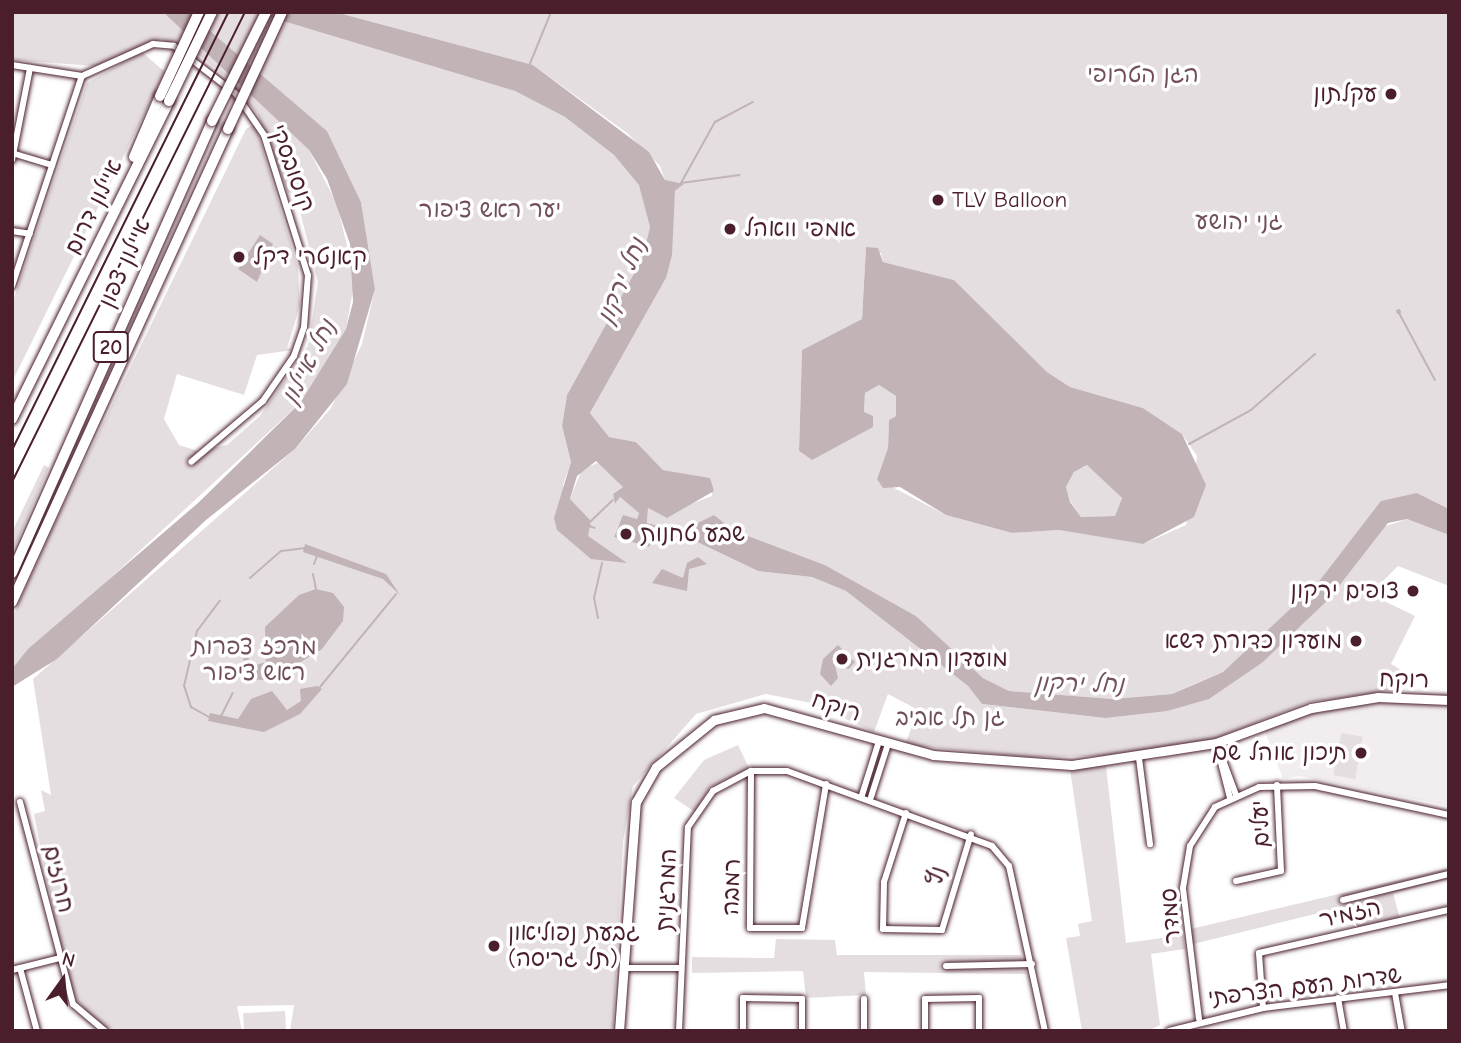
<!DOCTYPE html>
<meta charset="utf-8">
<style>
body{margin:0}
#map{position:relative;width:1461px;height:1043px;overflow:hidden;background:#fff;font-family:"Comic Neue","Playpen Sans Hebrew",sans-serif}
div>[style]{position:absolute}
.built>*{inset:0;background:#f2eeef}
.green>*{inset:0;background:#e5dee0;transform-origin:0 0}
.water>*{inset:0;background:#c1b3b6}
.stream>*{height:2px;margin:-1px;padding:0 1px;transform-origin:1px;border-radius:1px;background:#c1b3b6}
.roads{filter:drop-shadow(0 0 2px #4a1f2b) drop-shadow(0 0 2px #4a1f2b)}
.street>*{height:6px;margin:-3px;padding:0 3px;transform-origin:3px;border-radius:3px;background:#fff}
.secondary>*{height:9px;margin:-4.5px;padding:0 4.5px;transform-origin:4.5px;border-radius:4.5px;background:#fff}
.highway>*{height:10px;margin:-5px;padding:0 5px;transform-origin:5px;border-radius:5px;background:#fff}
.rail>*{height:2px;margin:-1px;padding:0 1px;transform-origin:1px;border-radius:1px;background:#4a1f2b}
.bridges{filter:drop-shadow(0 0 2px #4a1f2b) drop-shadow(0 0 2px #4a1f2b)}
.highway-bridge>*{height:10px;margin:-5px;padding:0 5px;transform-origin:5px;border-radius:5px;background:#fff}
.dots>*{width:19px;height:19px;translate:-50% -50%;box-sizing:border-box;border:4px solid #fff;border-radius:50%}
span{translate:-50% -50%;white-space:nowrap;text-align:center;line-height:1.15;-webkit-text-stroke:7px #fff;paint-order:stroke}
.shield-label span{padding:2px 5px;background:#fff;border:2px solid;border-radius:5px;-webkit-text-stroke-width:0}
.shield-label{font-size:21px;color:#4a1f2b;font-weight:700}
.park-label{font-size:23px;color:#714f58}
.poi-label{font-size:23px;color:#4a1f2b}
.right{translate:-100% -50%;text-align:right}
.left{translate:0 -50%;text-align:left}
.street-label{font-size:23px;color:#4a1f2b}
.water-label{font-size:24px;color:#74535c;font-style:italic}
.frame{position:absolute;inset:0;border:14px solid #4a1f2b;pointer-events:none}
.north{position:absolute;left:28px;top:945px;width:70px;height:70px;-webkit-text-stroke:5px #fff;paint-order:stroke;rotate:15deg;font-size:19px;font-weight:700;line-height:28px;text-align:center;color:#4a1f2b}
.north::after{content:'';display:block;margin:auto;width:24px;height:32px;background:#4a1f2b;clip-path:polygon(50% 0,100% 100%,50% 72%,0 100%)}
</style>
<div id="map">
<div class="built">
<i style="clip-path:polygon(1387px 699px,1449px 704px,1449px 806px,1299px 776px,1283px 779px,1264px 729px,1313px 711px)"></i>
</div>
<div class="green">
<i style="clip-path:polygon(12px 12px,163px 12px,309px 150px,337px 204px,355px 279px,346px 329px,300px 403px,12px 669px,12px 618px,51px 531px,246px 129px,255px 124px,298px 268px,300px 305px,287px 348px,293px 350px,257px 355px,244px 395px,177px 374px,164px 419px,179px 445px,198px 451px,227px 445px,260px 416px,308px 346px,318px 282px,295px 192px,288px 193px,257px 113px,226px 77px,200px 56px,161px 39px,95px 66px,12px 60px)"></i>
<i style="clip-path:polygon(188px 12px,253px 12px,515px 91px,565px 117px,614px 155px,640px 185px,650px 227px,642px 259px,567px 395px,562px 426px,571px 462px,563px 485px,570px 499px,582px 469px,603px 461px,623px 487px,613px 494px,615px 504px,620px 497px,639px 513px,637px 519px,619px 524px,614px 537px,649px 547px,654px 535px,693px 540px,758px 571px,812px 577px,846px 591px,968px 686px,982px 704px,1105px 718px,1263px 662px,1328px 600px,1380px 528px,1407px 519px,1449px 535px,1449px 586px,1398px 566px,1370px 594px,1415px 616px,1391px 664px,1401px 670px,1396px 690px,1309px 702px,1205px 742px,1103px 756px,1029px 757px,905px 745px,918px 710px,888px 694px,874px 732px,811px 703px,766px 694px,696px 714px,633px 786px,623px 841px,613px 1031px,290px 1031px,294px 1005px,237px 1006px,242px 1031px,113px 1031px,95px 1022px,74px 996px,62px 957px,34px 814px,45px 811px,41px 790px,51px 795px,33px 679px,295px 449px,331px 408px,362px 344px,375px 289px,361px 202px,327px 131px)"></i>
<i style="clip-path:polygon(evenodd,335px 12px,1449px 12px,1449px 509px,1417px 493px,1223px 672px,1194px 684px,1172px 694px,1113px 699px,1009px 691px,983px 678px,916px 616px,825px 565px,735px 531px,714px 515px,681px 531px,647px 523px,648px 508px,661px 515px,712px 496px,709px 478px,663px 470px,636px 442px,609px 437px,590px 413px,666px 278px,675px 191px,683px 185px,665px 180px,660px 166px,627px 133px,533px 65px,335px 12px,866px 247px,881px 253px,883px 262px,954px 280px,1047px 372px,1070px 387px,1143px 408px,1182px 434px,1197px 456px,1186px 525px,1143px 544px,1059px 530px,1012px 533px,946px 515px,877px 479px,888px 449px,889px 420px,896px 416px,896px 396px,879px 385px,865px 393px,864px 412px,812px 460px,799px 451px,802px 350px,862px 319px,866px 247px)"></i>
<i style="clip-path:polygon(142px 52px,165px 72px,12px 382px,12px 304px,87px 83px)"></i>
<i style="clip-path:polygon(44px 465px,49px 468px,12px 553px,12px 532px)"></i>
<i style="clip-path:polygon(1088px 465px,1122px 498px,1115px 516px,1081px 517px,1070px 501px,1066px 487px,1074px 472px)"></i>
<i style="left:1341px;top:733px;width:22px;height:43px;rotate:10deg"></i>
<i style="clip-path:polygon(738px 745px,749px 768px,710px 787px,695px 812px,674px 798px,704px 760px)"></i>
<i style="clip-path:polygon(1106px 766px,1126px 943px,1183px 935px,1185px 949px,1151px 954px,1160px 1025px,1148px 1031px,1082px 1031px,1066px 938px,1080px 936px,1078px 924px,1092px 921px,1070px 769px)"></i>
<i style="clip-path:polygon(1449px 868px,1449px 879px,1393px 893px,1400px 919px,1355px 929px,1348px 906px,1193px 944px,1191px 929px)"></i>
<i style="clip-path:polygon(776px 939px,835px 940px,837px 955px,1021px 955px,1026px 974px,864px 972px,866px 995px,806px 998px,803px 971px,692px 973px,692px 957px,774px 958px)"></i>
<i style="left:285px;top:1011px;width:20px;height:42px;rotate:87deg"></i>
</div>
<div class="water">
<i style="clip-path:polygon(163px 12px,188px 12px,327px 131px,361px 202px,375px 289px,347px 384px,295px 449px,206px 520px,57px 659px,12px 687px,12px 669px,28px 649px,198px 503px,300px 403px,346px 329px,353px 302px,350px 244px,327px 179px,309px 150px)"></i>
<i style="clip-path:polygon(253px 12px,335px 12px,533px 65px,649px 152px,665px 180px,684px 184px,675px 191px,672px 255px,666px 278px,590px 413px,609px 437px,636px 442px,663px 470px,710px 478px,714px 491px,667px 518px,648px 508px,647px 523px,681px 531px,714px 515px,735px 531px,825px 565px,916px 616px,983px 678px,1009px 691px,1113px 699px,1172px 694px,1223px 672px,1272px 626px,1317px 584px,1381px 501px,1417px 493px,1449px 509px,1449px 535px,1407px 519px,1388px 523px,1328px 600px,1263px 662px,1209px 699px,1167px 711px,1105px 718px,982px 704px,968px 686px,846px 591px,812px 577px,758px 571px,693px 540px,655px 535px,649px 547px,614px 537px,623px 515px,637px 519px,639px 513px,620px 497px,615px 504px,613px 494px,623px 487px,596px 461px,577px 476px,570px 499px,591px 521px,588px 536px,627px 563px,591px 559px,557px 530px,554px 518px,571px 462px,562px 426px,567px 395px,642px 259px,650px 227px,639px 185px,614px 155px,565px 117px,515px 91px)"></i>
<i style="clip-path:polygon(260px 235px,273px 244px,257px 282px,238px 269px)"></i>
<i style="clip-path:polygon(evenodd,866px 247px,878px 248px,883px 262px,954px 280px,1047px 372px,1070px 387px,1143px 408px,1182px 434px,1206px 485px,1194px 517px,1143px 544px,1059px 530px,1012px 533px,946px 515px,900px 487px,883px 488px,877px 479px,888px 448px,889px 420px,896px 416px,896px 396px,879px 385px,865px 393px,864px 412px,873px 416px,873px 427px,812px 460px,799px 451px,802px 350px,862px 319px,866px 247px,1087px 465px,1122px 498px,1115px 516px,1081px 517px,1070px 502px,1066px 487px,1074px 472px,1087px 465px)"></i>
<i style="clip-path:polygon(305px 544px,386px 574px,400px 595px,383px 579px,303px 552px)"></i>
<i style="clip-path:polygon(698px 557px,707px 564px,689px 569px,687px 591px,652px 583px,662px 569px,683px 578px,687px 563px)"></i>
<i style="clip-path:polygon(316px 589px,333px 593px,344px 607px,343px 621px,322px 649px,289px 669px,289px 681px,242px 679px,244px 649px,252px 666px,266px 662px,265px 627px,299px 595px)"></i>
<i style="clip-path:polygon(838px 645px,855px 662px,849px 669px,835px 665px,838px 678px,831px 686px,820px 674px,823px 659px)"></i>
<i style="clip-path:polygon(317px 686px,322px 689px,300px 714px,264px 732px,208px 721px,210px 713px,238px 719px,251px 699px,272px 691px,287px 710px,301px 701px,300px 689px)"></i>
</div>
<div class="stream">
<i style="left:529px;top:66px;width:58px;rotate:-67.8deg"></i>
<i style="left:681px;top:183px;width:70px;rotate:-60.9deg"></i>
<i style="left:715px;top:122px;width:43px;rotate:-27.8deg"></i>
<i style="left:681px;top:183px;width:59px;rotate:-7.9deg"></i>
<i style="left:1399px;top:310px;width:2px;rotate:63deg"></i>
<i style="left:1400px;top:312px;width:2px;rotate:153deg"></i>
<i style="left:1398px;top:313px;width:2px;rotate:-117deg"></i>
<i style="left:1397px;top:311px;width:2px;rotate:-27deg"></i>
<i style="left:1399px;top:313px;width:76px;rotate:61.8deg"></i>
<i style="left:1189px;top:444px;width:71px;rotate:-28.7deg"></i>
<i style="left:1251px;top:410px;width:85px;rotate:-41.2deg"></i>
<i style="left:591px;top:521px;width:30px;rotate:-44deg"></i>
<i style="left:589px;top:526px;width:6px;rotate:18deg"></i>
<i style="left:314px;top:564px;width:9px;rotate:-69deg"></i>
<i style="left:313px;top:574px;width:15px;rotate:79deg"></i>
<i style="left:250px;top:578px;width:41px;rotate:-41.1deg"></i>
<i style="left:281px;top:551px;width:23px;rotate:-7deg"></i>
<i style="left:598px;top:618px;width:20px;rotate:-101deg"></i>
<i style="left:594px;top:598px;width:36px;rotate:-77deg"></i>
<i style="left:320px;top:687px;width:120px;rotate:-50.7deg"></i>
<i style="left:209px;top:717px;width:21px;rotate:-151deg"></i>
<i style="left:191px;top:707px;width:22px;rotate:-108deg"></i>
<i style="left:184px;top:686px;width:57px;rotate:-76.7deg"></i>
<i style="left:197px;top:631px;width:38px;rotate:-53deg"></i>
<i style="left:220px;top:718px;width:28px;rotate:-63deg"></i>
</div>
<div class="roads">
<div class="street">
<i style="left:12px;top:65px;width:71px;rotate:8.9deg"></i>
<i style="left:82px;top:76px;width:78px;rotate:-24.3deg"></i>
<i style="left:153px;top:44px;width:21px;rotate:5deg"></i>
<i style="left:174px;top:46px;width:78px;rotate:37.7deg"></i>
<i style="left:236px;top:94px;width:50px;rotate:55.7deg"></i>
<i style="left:264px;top:135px;width:147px;rotate:72.6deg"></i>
<i style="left:308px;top:275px;width:52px;rotate:94.4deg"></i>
<i style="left:304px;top:327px;width:31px;rotate:109deg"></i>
<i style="left:294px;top:356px;width:55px;rotate:124.6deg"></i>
<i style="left:263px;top:401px;width:94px;rotate:139.7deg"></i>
<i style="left:12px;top:153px;width:42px;rotate:16.7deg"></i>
<i style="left:12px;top:160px;width:94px;rotate:-78.9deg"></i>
<i style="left:12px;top:231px;width:18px;rotate:9deg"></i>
<i style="left:12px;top:286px;width:221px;rotate:-71.6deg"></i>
<i style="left:1216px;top:743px;width:57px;rotate:75.7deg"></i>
<i style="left:1217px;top:744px;width:54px;rotate:69.6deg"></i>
<i style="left:1139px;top:758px;width:87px;rotate:82.7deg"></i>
<i style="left:751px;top:771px;width:157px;rotate:90.4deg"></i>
<i style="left:750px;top:928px;width:52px"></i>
<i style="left:802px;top:928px;width:146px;rotate:-80.5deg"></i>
<i style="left:862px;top:795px;width:57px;rotate:-72.5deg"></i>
<i style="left:871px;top:797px;width:56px;rotate:-72.2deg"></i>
<i style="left:20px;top:802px;width:209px;rotate:75.3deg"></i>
<i style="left:73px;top:1004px;width:42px;rotate:40.2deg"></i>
<i style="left:906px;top:813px;width:72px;rotate:107.7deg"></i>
<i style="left:884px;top:882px;width:47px;rotate:91.2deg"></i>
<i style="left:883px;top:929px;width:59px;rotate:1deg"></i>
<i style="left:942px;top:930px;width:100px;rotate:-73.2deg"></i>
<i style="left:1236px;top:881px;width:46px;rotate:-12.5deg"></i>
<i style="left:1281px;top:871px;width:86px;rotate:-92.7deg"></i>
<i style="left:1343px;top:900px;width:109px;rotate:-13.8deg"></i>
<i style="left:946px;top:966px;width:86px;rotate:-1.3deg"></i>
<i style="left:20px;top:968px;width:65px;rotate:74.9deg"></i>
<i style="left:623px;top:968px;width:58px"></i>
<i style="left:12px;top:970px;width:49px;rotate:-14deg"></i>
<i style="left:1395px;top:993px;width:39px;rotate:80deg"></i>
<i style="left:1338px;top:998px;width:34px;rotate:80deg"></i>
<i style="left:1263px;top:1008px;width:55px;rotate:-94.2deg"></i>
<i style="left:1259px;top:953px;width:195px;rotate:-12.8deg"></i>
<i style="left:1199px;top:1019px;width:132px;rotate:-97deg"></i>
<i style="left:1183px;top:888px;width:43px;rotate:-80.5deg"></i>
<i style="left:1190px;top:846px;width:46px;rotate:-57.3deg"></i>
<i style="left:1215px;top:807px;width:48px;rotate:-24.4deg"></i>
<i style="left:1259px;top:787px;width:56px;rotate:-1deg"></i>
<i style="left:1315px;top:786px;width:137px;rotate:12.2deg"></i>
<i style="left:679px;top:1031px;width:204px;rotate:-87.5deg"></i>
<i style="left:688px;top:827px;width:44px;rotate:-55.2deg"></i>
<i style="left:713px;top:791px;width:43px;rotate:-27.8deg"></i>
<i style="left:751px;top:771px;width:36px"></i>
<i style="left:787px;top:771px;width:218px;rotate:20.1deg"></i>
<i style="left:992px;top:846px;width:26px;rotate:50deg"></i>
<i style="left:1009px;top:866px;width:169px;rotate:77.7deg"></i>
<i style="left:743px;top:1031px;width:33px;rotate:-90deg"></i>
<i style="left:743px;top:998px;width:59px;rotate:1deg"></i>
<i style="left:802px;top:999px;width:32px;rotate:90deg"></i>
<i style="left:864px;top:1031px;width:32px;rotate:-90deg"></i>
<i style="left:925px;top:1031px;width:32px;rotate:-90deg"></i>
<i style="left:925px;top:999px;width:54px;rotate:-1.1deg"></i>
<i style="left:979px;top:998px;width:33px;rotate:90deg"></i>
<i style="left:1169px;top:1031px;width:97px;rotate:-13.7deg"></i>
<i style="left:1263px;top:1008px;width:187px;rotate:-7deg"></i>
</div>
<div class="secondary">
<i style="left:619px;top:1031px;width:230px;rotate:-85.8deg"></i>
<i style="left:636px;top:802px;width:40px;rotate:-60.3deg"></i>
<i style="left:656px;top:767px;width:75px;rotate:-39deg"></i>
<i style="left:714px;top:720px;width:51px;rotate:-13.5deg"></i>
<i style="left:764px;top:708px;width:175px;rotate:15.5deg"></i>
<i style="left:933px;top:755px;width:139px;rotate:4.1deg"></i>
<i style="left:1072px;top:765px;width:146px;rotate:-8.7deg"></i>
<i style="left:1216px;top:743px;width:101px;rotate:-20.2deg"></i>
<i style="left:1311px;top:708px;width:68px;rotate:-9.3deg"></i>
<i style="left:1378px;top:697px;width:71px;rotate:2.4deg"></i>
</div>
<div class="highway">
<i style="left:134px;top:157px;width:66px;rotate:-66.9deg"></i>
<i style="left:12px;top:419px;width:355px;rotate:-63.7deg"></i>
<i style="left:12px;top:573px;width:494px;rotate:-66.1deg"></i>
<i style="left:12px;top:602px;width:520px;rotate:-65.46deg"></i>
</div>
</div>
<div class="rail">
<i style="left:12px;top:450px;width:488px;rotate:-63.7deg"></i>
<i style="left:12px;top:482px;width:525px;rotate:-63.63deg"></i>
</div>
<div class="bridges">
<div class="highway-bridge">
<i style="left:160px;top:96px;width:93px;rotate:-65.1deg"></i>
<i style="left:169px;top:101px;width:99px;rotate:-64.2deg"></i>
<i style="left:212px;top:121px;width:122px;rotate:-63.6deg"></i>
<i style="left:228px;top:129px;width:129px;rotate:-65.2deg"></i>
</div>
</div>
<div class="dots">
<i style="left:1391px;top:94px;background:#4a1f2b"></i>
<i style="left:938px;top:200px;background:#4a1f2b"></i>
<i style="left:730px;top:229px;background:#4a1f2b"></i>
<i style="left:239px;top:257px;background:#4a1f2b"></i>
<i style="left:626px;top:534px;background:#4a1f2b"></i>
<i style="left:1413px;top:591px;background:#4a1f2b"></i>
<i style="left:1356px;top:641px;background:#4a1f2b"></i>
<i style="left:842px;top:659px;background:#4a1f2b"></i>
<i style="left:1361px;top:753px;background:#4a1f2b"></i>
<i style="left:494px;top:946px;background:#4a1f2b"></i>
</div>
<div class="shield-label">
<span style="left:111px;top:347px">20</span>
</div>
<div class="park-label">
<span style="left:1143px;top:75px">הגן הטרופי</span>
<span style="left:490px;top:210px">יער ראש ציפור</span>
<span style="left:1239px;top:222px">גני יהושע</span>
<span style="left:254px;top:660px">מרכז צפרות<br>ראש ציפור</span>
<span style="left:950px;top:718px">גן תל אביב</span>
</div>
<div class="poi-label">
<span class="right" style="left:1377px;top:94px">עקלתון</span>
<span class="left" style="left:952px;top:200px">TLV Balloon</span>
<span class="left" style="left:744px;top:229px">אמפי וואהל</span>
<span class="left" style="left:253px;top:257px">קאנטרי דקל</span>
<span class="left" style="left:640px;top:534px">שבע טחנות</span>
<span class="right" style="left:1399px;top:591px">צופים ירקון</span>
<span class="right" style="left:1342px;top:641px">מועדון כדורת דשא</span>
<span class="left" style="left:856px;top:659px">מועדון המרגנית</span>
<span class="right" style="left:1347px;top:753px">תיכון אוהל שם</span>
<span class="left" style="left:508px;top:946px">גבעת נפוליאון<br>(תל גריסה)</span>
</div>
<div class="street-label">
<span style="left:292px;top:168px;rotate:70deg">קוסובסקי</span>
<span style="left:94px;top:207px;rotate:-64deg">איילון דרום</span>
<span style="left:125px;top:263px;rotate:-66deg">איילון צפון</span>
<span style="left:1404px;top:680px;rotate:1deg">רוקח</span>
<span style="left:836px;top:707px;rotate:18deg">רוקח</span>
<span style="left:1261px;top:824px;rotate:-93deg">יעלים</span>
<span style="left:937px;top:876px;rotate:-72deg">נץ</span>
<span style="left:58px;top:879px;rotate:76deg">חרוזים</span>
<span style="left:732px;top:887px;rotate:-88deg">רמבה</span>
<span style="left:667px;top:890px;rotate:-87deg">המרגנית</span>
<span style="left:1350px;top:914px;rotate:-13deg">הזמיר</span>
<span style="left:1171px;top:916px;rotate:-94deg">סמדר</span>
<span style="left:1305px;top:987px;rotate:-7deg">שדרות העם הצרפתי</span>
</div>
<div class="water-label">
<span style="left:622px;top:281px;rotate:-67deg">נחל ירקון</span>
<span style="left:309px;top:362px;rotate:-63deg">נחל איילון</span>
<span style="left:1079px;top:684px;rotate:1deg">נחל ירקון</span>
</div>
<div class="frame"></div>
<div class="north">N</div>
</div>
